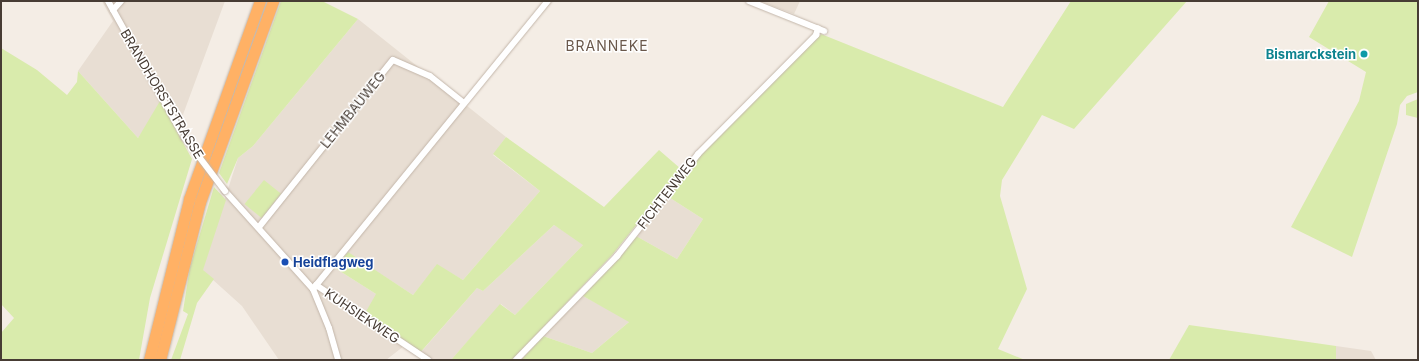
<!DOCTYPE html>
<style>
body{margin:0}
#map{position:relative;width:1419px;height:361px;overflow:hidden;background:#f4ede5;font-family:Inter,sans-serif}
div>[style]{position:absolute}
.residential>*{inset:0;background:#e8ded3}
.green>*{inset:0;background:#d9ebac;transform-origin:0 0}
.roads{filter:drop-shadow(0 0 1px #c3b6aa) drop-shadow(0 0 1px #c3b6aa)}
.street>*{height:6px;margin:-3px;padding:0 3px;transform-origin:3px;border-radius:3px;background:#fff}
.highway>*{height:11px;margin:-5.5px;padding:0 5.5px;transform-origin:5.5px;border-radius:5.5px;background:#ffb165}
.bridges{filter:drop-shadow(0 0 1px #c3b6aa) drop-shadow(0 0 1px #c3b6aa)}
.street-bridge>*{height:6px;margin:-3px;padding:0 3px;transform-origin:3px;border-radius:3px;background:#fff}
.dots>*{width:11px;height:11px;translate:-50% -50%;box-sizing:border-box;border:2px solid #fff;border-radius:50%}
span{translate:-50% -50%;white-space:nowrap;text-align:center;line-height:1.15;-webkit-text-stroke:3px #fff;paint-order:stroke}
.culture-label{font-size:13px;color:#0d838f;font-weight:700}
.right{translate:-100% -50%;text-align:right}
.street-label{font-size:13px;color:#473c34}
.transit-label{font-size:13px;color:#164399;font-weight:700}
.left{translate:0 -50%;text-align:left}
.neighbourhood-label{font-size:14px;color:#6a584b;letter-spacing:1px}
.frame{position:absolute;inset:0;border:2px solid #473c34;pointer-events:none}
</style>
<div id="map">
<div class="residential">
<i style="clip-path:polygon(102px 1px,225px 1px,181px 120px,168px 95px,138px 138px,78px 71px,113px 21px)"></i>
<i style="clip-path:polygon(759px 1px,800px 1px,794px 14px)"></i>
<i style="clip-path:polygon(358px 19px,506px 137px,493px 155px,540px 191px,463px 280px,437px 265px,413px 295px,347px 252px,335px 268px,376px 294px,404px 346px,386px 360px,279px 360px,242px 306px,202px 270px,238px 158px,253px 146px)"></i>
<i style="clip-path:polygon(667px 196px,703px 219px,677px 259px,636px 236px)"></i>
<i style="clip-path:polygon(554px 225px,584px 244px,515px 315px,501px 304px,451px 360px,434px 360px,421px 352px,477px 288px,483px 291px)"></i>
<i style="clip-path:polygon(583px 296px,630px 321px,592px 353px,543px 336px)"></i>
<i style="clip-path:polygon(1336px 346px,1371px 351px,1376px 360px,1336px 360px)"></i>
</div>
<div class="green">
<i style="clip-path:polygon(281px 1px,322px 1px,358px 19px,253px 146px,238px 158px,227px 184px,219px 173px)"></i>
<i style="clip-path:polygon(1071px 1px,1187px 1px,1074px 129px,1042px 115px,1002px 180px,1000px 196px,1027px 289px,998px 349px,1025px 360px,521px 360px,543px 336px,592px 353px,629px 322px,583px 296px,636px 236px,677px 259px,703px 219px,667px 196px,700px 155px,821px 34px,1003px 107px)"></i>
<i style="clip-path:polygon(1329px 1px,1418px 1px,1418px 92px,1407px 96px,1400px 105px,1397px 124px,1352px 257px,1291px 227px,1359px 101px,1366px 72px,1309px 37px)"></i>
<i style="clip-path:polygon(1px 48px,37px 70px,67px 95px,77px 82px,78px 71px,138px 138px,160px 101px,192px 159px,150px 298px,139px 360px,1px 360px,1px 333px,14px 318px,1px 304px)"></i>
<i style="clip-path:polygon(1418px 99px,1418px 118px,1406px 115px,1406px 104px)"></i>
<i style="clip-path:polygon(506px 137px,604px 207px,659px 150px,681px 169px,613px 254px,512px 360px,451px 360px,500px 304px,515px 315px,583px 245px,554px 225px,483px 291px,477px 288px,418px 355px,364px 315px,376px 294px,335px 268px,348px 252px,413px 295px,437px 264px,463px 280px,540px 191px,493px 154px)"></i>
<i style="left:264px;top:180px;width:22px;height:31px;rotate:39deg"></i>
<i style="clip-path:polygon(214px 187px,226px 200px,203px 270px,214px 279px,197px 303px,180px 360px,171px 360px,188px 314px,183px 311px,190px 267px)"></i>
<i style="clip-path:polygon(1189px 325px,1336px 346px,1336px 360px,1169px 360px)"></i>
</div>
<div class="roads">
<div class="street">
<i style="left:108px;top:1px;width:156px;rotate:60.8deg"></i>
<i style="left:749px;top:1px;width:81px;rotate:21.8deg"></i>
<i style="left:113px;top:10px;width:12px;rotate:-48deg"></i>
<i style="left:225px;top:191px;width:132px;rotate:48.1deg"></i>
<i style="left:313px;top:289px;width:42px;rotate:67.7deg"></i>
<i style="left:329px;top:328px;width:33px;rotate:74deg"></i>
<i style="left:259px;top:227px;width:214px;rotate:-51.3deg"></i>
<i style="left:393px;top:60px;width:40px;rotate:23.4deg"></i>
<i style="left:430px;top:76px;width:43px;rotate:38.5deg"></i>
<i style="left:316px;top:285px;width:135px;rotate:33.8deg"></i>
<i style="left:313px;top:289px;width:372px;rotate:-50.8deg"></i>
<i style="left:516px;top:360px;width:145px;rotate:-45.8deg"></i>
<i style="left:617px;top:256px;width:130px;rotate:-51.5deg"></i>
<i style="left:698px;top:154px;width:168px;rotate:-45.2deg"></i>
<i style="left:816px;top:35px;width:7px;rotate:-74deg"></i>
</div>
<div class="highway">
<i style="left:149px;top:360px;width:166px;rotate:-76deg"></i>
<i style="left:189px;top:199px;width:210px;rotate:-70.3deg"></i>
<i style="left:160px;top:360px;width:163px;rotate:-75.8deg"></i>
<i style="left:200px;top:202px;width:214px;rotate:-70deg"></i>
</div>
</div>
<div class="bridges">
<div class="street-bridge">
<i style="left:184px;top:137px;width:68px;rotate:52.8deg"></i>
</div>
</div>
<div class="dots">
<i style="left:1364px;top:54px;background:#0f9aa8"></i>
<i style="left:285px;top:262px;background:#1a4fb4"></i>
</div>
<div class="culture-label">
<span class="right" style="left:1356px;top:54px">Bismarckstein</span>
</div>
<div class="street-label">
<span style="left:162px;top:94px;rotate:59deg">BRANDHORSTSTRASSE</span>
<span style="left:353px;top:110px;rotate:-51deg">LEHMBAUWEG</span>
<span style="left:667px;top:193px;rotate:-52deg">FICHTENWEG</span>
<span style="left:362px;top:316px;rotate:34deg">KUHSIEKWEG</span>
</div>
<div class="transit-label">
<span class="left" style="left:293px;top:262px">Heidflagweg</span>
</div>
<div class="neighbourhood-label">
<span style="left:607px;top:46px">BRANNEKE</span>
</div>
<div class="frame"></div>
</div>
